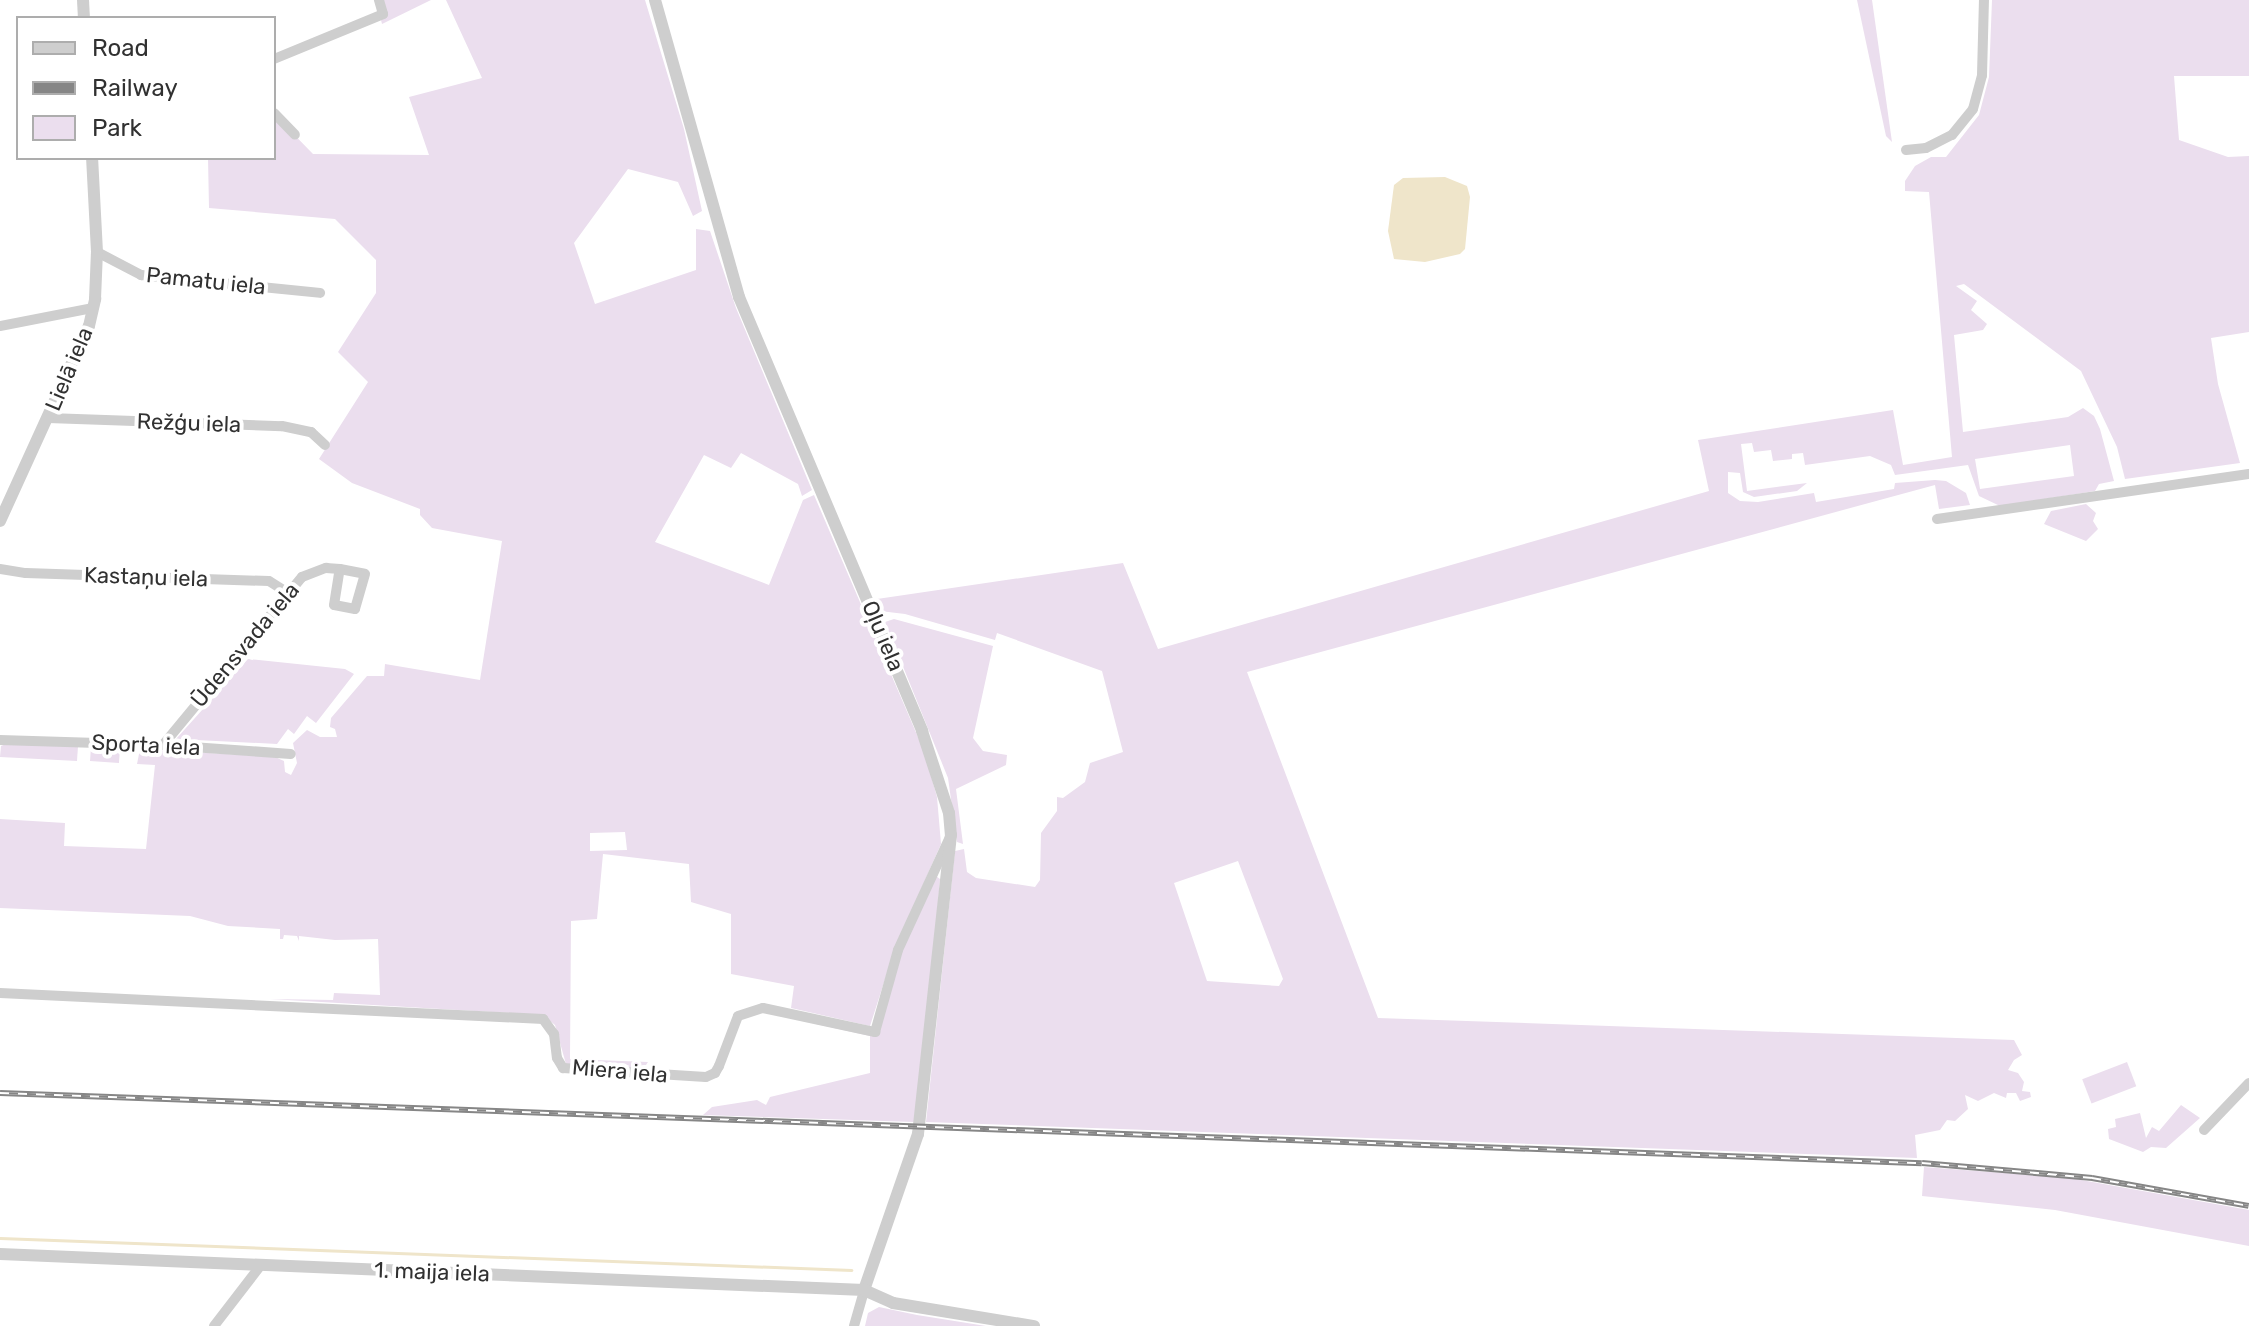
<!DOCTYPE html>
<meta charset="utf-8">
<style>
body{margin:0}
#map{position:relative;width:2249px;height:1326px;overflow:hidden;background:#fff;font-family:Rubik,sans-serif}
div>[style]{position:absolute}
.green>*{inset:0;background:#ebdeee;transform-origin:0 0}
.water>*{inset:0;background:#efe5ca}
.stream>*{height:3px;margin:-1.5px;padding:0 1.5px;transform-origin:1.5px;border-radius:1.5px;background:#efe5ca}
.minor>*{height:10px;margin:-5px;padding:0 5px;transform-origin:5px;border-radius:5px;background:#cecece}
.tertiary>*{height:12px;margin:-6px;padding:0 6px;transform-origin:6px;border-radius:6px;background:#cecece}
.rail>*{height:6px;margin-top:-3px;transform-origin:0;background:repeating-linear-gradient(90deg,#fff 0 9px,#868686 0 18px);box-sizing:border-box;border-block:2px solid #868686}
span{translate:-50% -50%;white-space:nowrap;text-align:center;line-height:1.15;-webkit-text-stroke:8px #fff;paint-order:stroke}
.street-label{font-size:22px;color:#313131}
.legend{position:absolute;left:16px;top:16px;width:260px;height:144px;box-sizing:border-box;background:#fff;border:2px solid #adadad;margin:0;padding:10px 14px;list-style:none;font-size:24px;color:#313131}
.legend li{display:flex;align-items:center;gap:16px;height:40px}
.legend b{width:40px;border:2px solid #adadad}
</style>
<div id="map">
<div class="green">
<i style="clip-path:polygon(376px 0,431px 0,382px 24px)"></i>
<i style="clip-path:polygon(evenodd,446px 0,645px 0,684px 129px,702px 211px,693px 216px,678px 182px,628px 169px,574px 243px,595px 304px,696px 270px,696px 229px,710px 231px,736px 308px,812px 490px,802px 496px,798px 484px,741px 453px,731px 468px,704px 455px,655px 542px,769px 585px,803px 500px,814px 495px,924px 751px,937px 797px,941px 844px,895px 948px,870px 1026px,791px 1008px,794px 986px,731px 974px,731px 914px,691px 902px,689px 864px,603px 854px,597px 919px,571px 921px,570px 1059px,648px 1062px,644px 1068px,566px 1064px,555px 1025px,543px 1015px,270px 999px,333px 1000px,334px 993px,380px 995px,378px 939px,335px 940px,299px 936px,299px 941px,297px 936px,284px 935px,283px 939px,280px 939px,280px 929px,228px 926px,190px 916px,0 908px,0 819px,65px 823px,64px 846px,146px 849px,155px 765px,137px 764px,140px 749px,275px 757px,284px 761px,285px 772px,291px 775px,297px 763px,293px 743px,307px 730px,320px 737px,337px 737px,335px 729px,330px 727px,331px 718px,367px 676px,384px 676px,385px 664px,480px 680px,502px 541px,432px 528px,420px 515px,420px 509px,352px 483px,319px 459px,368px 382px,338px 352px,376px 293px,376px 260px,335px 219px,209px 208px,208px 158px,274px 158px,274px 114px,313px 154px,429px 155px,409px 97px,482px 78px,446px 0,625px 832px,627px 850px,590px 851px,590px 833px,625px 832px)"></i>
<i style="clip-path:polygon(1857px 0,1872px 0,1892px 142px,1886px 136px)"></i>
<i style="clip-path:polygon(evenodd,1992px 0,2249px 0,2249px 76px,2174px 76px,2179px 140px,2228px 157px,2249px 156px,2249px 332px,2211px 338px,2218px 384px,2240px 463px,2125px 479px,2117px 447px,2081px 371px,1964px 284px,1956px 286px,1977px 301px,1971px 310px,1987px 324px,1983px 330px,1954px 335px,1963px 432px,2068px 417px,2083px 408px,2094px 416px,2100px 429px,2114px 481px,2099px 484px,2095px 491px,2000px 506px,1979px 496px,1968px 465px,1895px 475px,1891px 465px,1870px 456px,1805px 465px,1803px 453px,1792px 454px,1792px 459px,1773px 461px,1771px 450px,1754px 452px,1752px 443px,1741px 444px,1747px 491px,1807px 483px,1797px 491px,1754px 497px,1743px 492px,1740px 473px,1728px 472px,1728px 493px,1740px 501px,1758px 502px,1814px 493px,1816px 502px,1894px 489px,1895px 483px,1935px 480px,1946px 481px,1966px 493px,1970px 505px,1939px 509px,1935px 485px,1247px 672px,1378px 1018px,2014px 1040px,2022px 1055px,2014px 1060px,2008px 1070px,2018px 1073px,2024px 1082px,2022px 1091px,2030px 1092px,2031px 1097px,2020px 1101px,2016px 1093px,2007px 1093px,2006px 1098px,1994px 1093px,1978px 1101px,1965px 1095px,1968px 1109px,1955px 1121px,1947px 1120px,1940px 1130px,1915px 1135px,1917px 1158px,926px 1122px,955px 851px,964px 849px,967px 872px,976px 878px,1035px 887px,1040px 880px,1041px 833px,1057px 811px,1057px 797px,1063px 798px,1085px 782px,1090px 763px,1123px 752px,1102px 671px,997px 633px,995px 640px,905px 614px,880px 611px,877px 599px,1123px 563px,1158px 649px,1709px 491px,1698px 440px,1893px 410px,1903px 465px,1952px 457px,1929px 192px,1905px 191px,1905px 181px,1915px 166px,1931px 157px,1946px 157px,1979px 115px,1989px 77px,1992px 0,2070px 445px,2074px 476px,1980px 489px,1975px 459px,2070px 445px,1992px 0,1238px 861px,1283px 979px,1279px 986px,1207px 981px,1174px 883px,1238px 861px)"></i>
<i style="clip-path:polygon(2086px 504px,2096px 513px,2093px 521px,2098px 529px,2086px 541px,2044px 524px,2051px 511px)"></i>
<i style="clip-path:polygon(894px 619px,993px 646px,973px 738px,983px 751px,1007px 755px,1006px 765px,956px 789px,963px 844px,957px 842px,948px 778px,885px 622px)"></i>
<i style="clip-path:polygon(248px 659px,345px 669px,354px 674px,316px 723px,307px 716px,294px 734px,288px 729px,277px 744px,176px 739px)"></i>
<i style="clip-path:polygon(6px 744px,78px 746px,77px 761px,0 757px,1px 746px)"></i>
<i style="left:91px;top:747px;width:29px;height:14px;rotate:4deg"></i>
<i style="clip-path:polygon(936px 876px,940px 879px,937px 916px,914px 1122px,703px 1115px,712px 1107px,757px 1100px,766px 1105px,770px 1097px,870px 1073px,870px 1036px,807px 1022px,875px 1035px,901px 952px)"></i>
<i style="left:2127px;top:1062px;width:26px;height:48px;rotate:69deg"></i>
<i style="clip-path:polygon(2181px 1105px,2200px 1118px,2166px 1148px,2151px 1147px,2143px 1152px,2109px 1139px,2108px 1129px,2116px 1127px,2115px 1119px,2140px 1113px,2146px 1138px,2152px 1127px,2159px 1131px)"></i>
<i style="clip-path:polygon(1924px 1167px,2070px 1178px,2249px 1210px,2249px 1246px,2055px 1210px,1922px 1196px)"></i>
<i style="clip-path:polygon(879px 1307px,917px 1315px,986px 1326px,865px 1326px,868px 1313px)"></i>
</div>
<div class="water">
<i style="clip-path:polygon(1445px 177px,1467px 186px,1470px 197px,1465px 249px,1460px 254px,1425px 262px,1394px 259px,1388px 231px,1394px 185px,1403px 178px)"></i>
</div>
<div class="stream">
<i style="left:0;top:1238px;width:852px;rotate:2.15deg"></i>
</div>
<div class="minor">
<i style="left:274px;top:59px;width:118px;rotate:-22.4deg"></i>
<i style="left:383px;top:14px;width:15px;rotate:-106deg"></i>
<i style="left:274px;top:113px;width:30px;rotate:46deg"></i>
<i style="left:1906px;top:150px;width:20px;rotate:-6deg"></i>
<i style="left:1926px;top:148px;width:29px;rotate:-27deg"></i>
<i style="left:1952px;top:135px;width:33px;rotate:-51deg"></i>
<i style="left:1973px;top:109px;width:35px;rotate:-75deg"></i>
<i style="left:1982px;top:75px;width:75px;rotate:-88.5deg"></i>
<i style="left:97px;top:252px;width:50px;rotate:27.6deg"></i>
<i style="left:141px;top:275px;width:180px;rotate:5.7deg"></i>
<i style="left:0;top:326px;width:95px;rotate:-11deg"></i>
<i style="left:48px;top:418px;width:234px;rotate:2deg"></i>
<i style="left:282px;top:426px;width:30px;rotate:12deg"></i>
<i style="left:311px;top:432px;width:19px;rotate:43deg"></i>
<i style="left:1937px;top:519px;width:315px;rotate:-8.2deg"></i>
<i style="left:0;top:569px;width:26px;rotate:9deg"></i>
<i style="left:26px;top:573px;width:243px;rotate:1.9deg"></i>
<i style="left:269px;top:581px;width:22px;rotate:32deg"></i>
<i style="left:0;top:740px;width:163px;rotate:1.8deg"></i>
<i style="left:163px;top:745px;width:128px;rotate:4deg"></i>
<i style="left:163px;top:745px;width:218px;rotate:-50.4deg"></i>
<i style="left:302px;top:577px;width:26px;rotate:-21deg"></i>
<i style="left:326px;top:568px;width:14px;rotate:4deg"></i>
<i style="left:340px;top:569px;width:25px;rotate:11deg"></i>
<i style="left:365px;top:574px;width:36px;rotate:106deg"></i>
<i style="left:355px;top:609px;width:21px;rotate:-169deg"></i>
<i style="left:334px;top:605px;width:36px;rotate:-81deg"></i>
<i style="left:0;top:993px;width:544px;rotate:2.74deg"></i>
<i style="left:543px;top:1019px;width:19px;rotate:54deg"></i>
<i style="left:554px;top:1034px;width:24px;rotate:83deg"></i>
<i style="left:557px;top:1058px;width:12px;rotate:59deg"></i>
<i style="left:563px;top:1068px;width:143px;rotate:3.6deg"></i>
<i style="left:706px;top:1077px;width:10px;rotate:-24deg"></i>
<i style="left:715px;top:1073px;width:8px;rotate:-60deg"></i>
<i style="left:719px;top:1066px;width:53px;rotate:-69.2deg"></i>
<i style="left:738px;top:1016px;width:26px;rotate:-18deg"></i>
<i style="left:763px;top:1008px;width:115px;rotate:12.1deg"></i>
<i style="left:875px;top:1032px;width:85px;rotate:-74.3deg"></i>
<i style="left:898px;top:950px;width:124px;rotate:-65.3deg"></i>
<i style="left:2204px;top:1130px;width:65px;rotate:-46.2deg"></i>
<i style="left:214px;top:1326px;width:77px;rotate:-52.4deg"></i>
<i style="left:854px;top:1326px;width:37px;rotate:-74deg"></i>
</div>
<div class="tertiary">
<i style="left:83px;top:0;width:18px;rotate:87deg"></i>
<i style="left:655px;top:0;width:309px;rotate:74.2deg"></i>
<i style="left:739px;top:297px;width:471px;rotate:67.1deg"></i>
<i style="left:922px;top:731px;width:86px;rotate:71.8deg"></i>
<i style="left:949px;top:813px;width:22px;rotate:85deg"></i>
<i style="left:951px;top:835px;width:301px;rotate:96.3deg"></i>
<i style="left:918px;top:1134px;width:165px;rotate:109.1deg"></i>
<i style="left:0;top:521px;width:214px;rotate:-65.5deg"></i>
<i style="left:89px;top:326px;width:28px;rotate:-77deg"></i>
<i style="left:95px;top:299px;width:47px;rotate:-87.6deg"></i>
<i style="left:97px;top:252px;width:94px;rotate:-93deg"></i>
<i style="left:0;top:1254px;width:865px;rotate:2.39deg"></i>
<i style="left:864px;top:1290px;width:32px;rotate:24deg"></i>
<i style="left:893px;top:1303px;width:143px;rotate:9.3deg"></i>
</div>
<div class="rail">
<i style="left:0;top:1093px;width:1923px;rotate:2.09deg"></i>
<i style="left:1922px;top:1163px;width:171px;rotate:5deg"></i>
<i style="left:2092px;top:1178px;width:159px;rotate:10.1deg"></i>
</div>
<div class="street-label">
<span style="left:206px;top:281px;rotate:6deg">Pamatu iela</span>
<span style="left:69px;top:369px;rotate:-67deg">Lielā iela</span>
<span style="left:189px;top:423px;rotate:2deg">Režģu iela</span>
<span style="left:146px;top:577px;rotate:2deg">Kastaņu iela</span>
<span style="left:883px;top:636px;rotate:67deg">Oļu iela</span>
<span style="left:245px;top:645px;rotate:-50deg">Ūdensvada iela</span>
<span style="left:146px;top:745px;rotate:3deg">Sporta iela</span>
<span style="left:620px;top:1071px;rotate:5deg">Miera iela</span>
<span style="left:432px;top:1272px;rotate:2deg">1. maija iela</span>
</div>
<ul class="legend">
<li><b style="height:10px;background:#cecece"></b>Road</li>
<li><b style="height:10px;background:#868686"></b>Railway</li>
<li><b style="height:22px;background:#ebdeee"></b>Park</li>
</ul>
</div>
